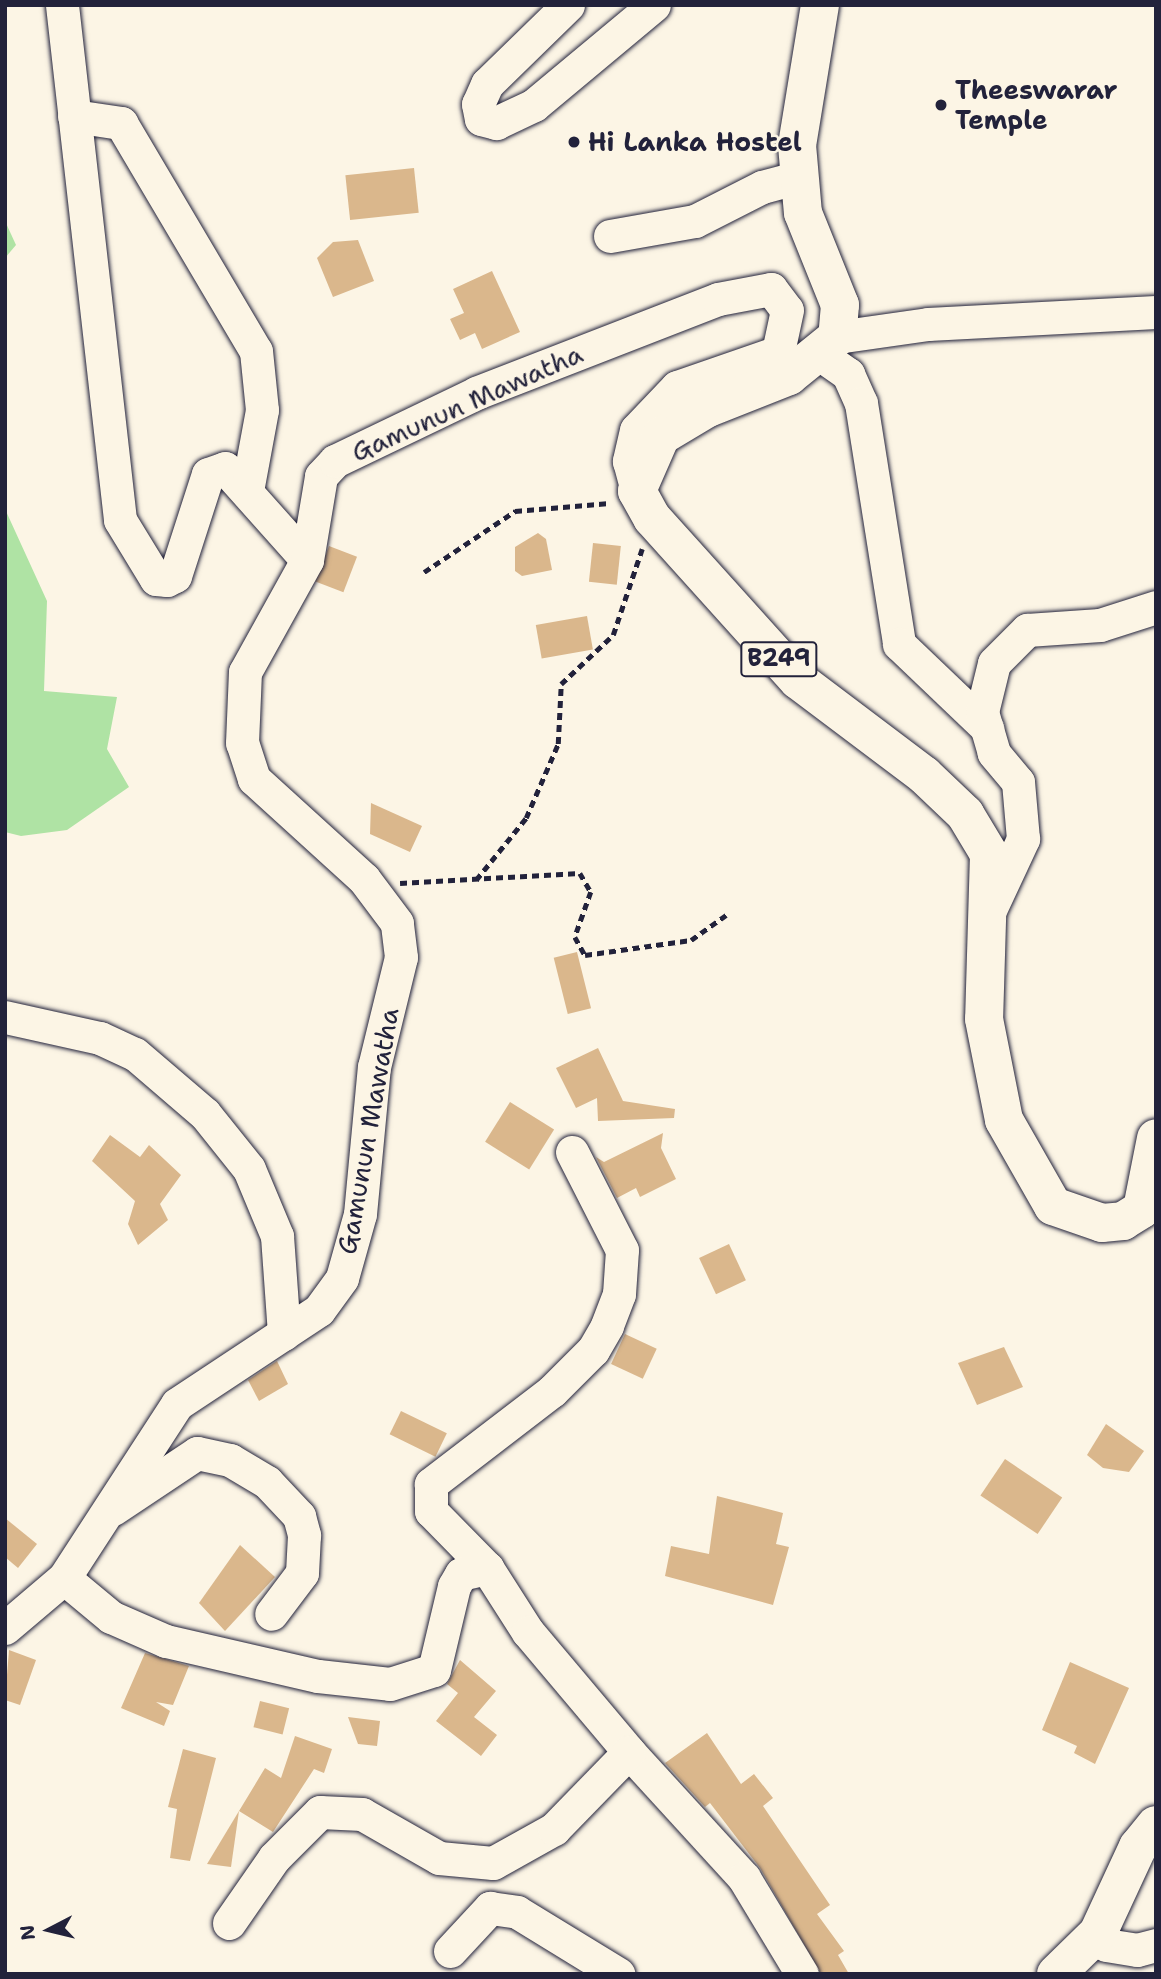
<!DOCTYPE html>
<style>
body{margin:0}
#map{position:relative;width:1161px;height:1979px;overflow:hidden;background:#fcf5e5;font-family:"Shantell Sans",sans-serif}
div>[style]{position:absolute}
.green>*{inset:0;background:#afe3a4}
.building>*{inset:0;background:#dab78c;transform-origin:0 0}
.path>*{height:4.5px;margin-top:-2.25px;transform-origin:0;background:repeating-linear-gradient(90deg,#22223b 0 7px,transparent 0 12px)}
.roads{filter:drop-shadow(0 0 2px #22223b) drop-shadow(0 0 2px #22223b)}
.minor>*{height:33px;margin:-16.5px;padding:0 16.5px;transform-origin:16.5px;border-radius:16.5px;background:#fcf5e5}
.major>*{height:38px;margin:-19px;padding:0 19px;transform-origin:19px;border-radius:19px;background:#fcf5e5}
.dots>*{width:19px;height:19px;translate:-50% -50%;box-sizing:border-box;border:4px solid #fcf5e5;border-radius:50%}
span{translate:-50% -50%;white-space:nowrap;text-align:center;line-height:1.15;-webkit-text-stroke:5px #fcf5e5;paint-order:stroke}
.shield-label span{padding:2px 5px;background:#fcf5e5;border:2px solid;border-radius:5px;-webkit-text-stroke-width:0}
.shield-label{font-size:24px;color:#22223b;font-weight:700}
.poi-label{font-size:26px;color:#22223b;font-weight:700}
.left{translate:0 -50%;text-align:left}
.street-label{font-size:26px;color:#22223b}
.frame{position:absolute;inset:0;border:7px solid #22223b;pointer-events:none}
.north{position:absolute;left:14px;top:1895px;width:70px;height:70px;-webkit-text-stroke:5px #fcf5e5;paint-order:stroke;rotate:263deg;font-size:19px;font-weight:700;line-height:28px;text-align:center;color:#22223b}
.north::after{content:'';display:block;margin:auto;width:24px;height:32px;background:#22223b;clip-path:polygon(50% 0,100% 100%,50% 72%,0 100%)}
</style>
<div id="map">
<div class="green">
<i style="clip-path:polygon(5px 221px,16px 245px,5px 258px)"></i>
<i style="clip-path:polygon(5px 509px,47px 601px,44px 691px,117px 697px,107px 749px,129px 787px,67px 830px,21px 836px,5px 832px)"></i>
</div>
<div class="building">
<i style="left:414px;top:168px;width:45px;height:69px;rotate:84deg"></i>
<i style="clip-path:polygon(358px 240px,374px 281px,333px 297px,317px 258px,333px 242px)"></i>
<i style="clip-path:polygon(492px 271px,520px 332px,482px 349px,475px 333px,460px 340px,450px 319px,464px 313px,453px 289px)"></i>
<i style="clip-path:polygon(538px 533px,546px 539px,552px 570px,522px 576px,515px 571px,515px 547px)"></i>
<i style="left:593px;top:543px;width:28px;height:39px;rotate:6deg"></i>
<i style="left:329px;top:546px;width:30px;height:38px;rotate:21deg"></i>
<i style="left:587px;top:616px;width:34px;height:52px;rotate:80deg"></i>
<i style="clip-path:polygon(371px 803px,422px 826px,410px 852px,370px 834px)"></i>
<i style="left:577px;top:952px;width:58px;height:24px;rotate:76deg"></i>
<i style="clip-path:polygon(598px 1048px,623px 1101px,675px 1109px,674px 1118px,598px 1121px,597px 1098px,576px 1108px,556px 1068px)"></i>
<i style="left:510px;top:1102px;width:52px;height:47px;rotate:32deg"></i>
<i style="clip-path:polygon(663px 1133px,661px 1148px,676px 1179px,640px 1197px,636px 1188px,617px 1198px,596px 1157px,604px 1162px)"></i>
<i style="clip-path:polygon(110px 1135px,140px 1157px,149px 1145px,181px 1175px,160px 1204px,168px 1220px,138px 1245px,128px 1224px,135px 1201px,92px 1161px)"></i>
<i style="left:729px;top:1244px;width:40px;height:33px;rotate:65deg"></i>
<i style="left:625px;top:1334px;width:35px;height:33px;rotate:25deg"></i>
<i style="clip-path:polygon(1004px 1347px,1023px 1387px,977px 1405px,958px 1363px)"></i>
<i style="clip-path:polygon(277px 1361px,288px 1384px,259px 1401px,248px 1380px)"></i>
<i style="left:401px;top:1411px;width:51px;height:26px;rotate:26deg"></i>
<i style="clip-path:polygon(1106px 1424px,1144px 1451px,1129px 1472px,1103px 1468px,1087px 1455px)"></i>
<i style="left:1005px;top:1459px;width:69px;height:44px;rotate:34deg"></i>
<i style="clip-path:polygon(717px 1496px,783px 1513px,776px 1544px,789px 1547px,773px 1605px,665px 1576px,671px 1546px,709px 1554px)"></i>
<i style="clip-path:polygon(5px 1518px,37px 1544px,18px 1568px,5px 1557px)"></i>
<i style="clip-path:polygon(240px 1545px,275px 1577px,225px 1631px,199px 1603px)"></i>
<i style="clip-path:polygon(9px 1650px,36px 1660px,20px 1705px,5px 1700px)"></i>
<i style="clip-path:polygon(145px 1653px,189px 1666px,173px 1705px,156px 1702px,170px 1711px,164px 1726px,121px 1708px)"></i>
<i style="clip-path:polygon(460px 1660px,496px 1691px,474px 1717px,497px 1735px,481px 1756px,436px 1721px,458px 1693px,447px 1684px)"></i>
<i style="clip-path:polygon(1070px 1662px,1129px 1688px,1095px 1764px,1074px 1753px,1077px 1746px,1042px 1730px)"></i>
<i style="left:260px;top:1701px;width:30px;height:27px;rotate:14deg"></i>
<i style="clip-path:polygon(348px 1717px,380px 1721px,377px 1746px,358px 1744px)"></i>
<i style="clip-path:polygon(707px 1733px,741px 1784px,754px 1774px,773px 1798px,763px 1806px,830px 1905px,817px 1914px,844px 1951px,838px 1955px,849px 1974px,821px 1974px,760px 1868px,710px 1803px,705px 1807px,665px 1763px)"></i>
<i style="clip-path:polygon(295px 1736px,332px 1749px,324px 1773px,314px 1769px,273px 1832px,239px 1811px,265px 1768px,281px 1778px)"></i>
<i style="clip-path:polygon(183px 1749px,216px 1758px,190px 1861px,170px 1858px,177px 1809px,168px 1807px)"></i>
<i style="clip-path:polygon(239px 1811px,231px 1867px,207px 1864px)"></i>
</div>
<div class="path">
<i style="left:424px;top:572px;width:110px;rotate:-33.8deg"></i>
<i style="left:515px;top:511px;width:95px;rotate:-4.8deg"></i>
<i style="left:476px;top:880px;width:80px;rotate:-51.1deg"></i>
<i style="left:526px;top:818px;width:81px;rotate:-66.6deg"></i>
<i style="left:558px;top:744px;width:60px;rotate:-87.1deg"></i>
<i style="left:561px;top:684px;width:71px;rotate:-43.3deg"></i>
<i style="left:613px;top:635px;width:91px;rotate:-71.4deg"></i>
<i style="left:400px;top:883px;width:180px;rotate:-3.2deg"></i>
<i style="left:580px;top:873px;width:22px;rotate:60deg"></i>
<i style="left:591px;top:892px;width:48px;rotate:109.6deg"></i>
<i style="left:575px;top:937px;width:21px;rotate:61deg"></i>
<i style="left:585px;top:955px;width:107px;rotate:-8.1deg"></i>
<i style="left:691px;top:940px;width:43px;rotate:-35.5deg"></i>
</div>
<div class="roads">
<div class="minor">
<i style="left:62px;top:5px;width:518px;rotate:83.57deg"></i>
<i style="left:120px;top:520px;width:69px;rotate:58.6deg"></i>
<i style="left:156px;top:579px;width:11px;rotate:5deg"></i>
<i style="left:167px;top:580px;width:9px;rotate:-27deg"></i>
<i style="left:175px;top:576px;width:107px;rotate:-72.1deg"></i>
<i style="left:208px;top:474px;width:18px;rotate:-19deg"></i>
<i style="left:225px;top:468px;width:123px;rotate:48.3deg"></i>
<i style="left:568px;top:5px;width:113px;rotate:135.7deg"></i>
<i style="left:487px;top:84px;width:22px;rotate:114deg"></i>
<i style="left:478px;top:104px;width:15px;rotate:79deg"></i>
<i style="left:481px;top:119px;width:16px;rotate:15deg"></i>
<i style="left:496px;top:123px;width:42px;rotate:-25.3deg"></i>
<i style="left:534px;top:105px;width:156px;rotate:-39.8deg"></i>
<i style="left:74px;top:116px;width:48px;rotate:8.5deg"></i>
<i style="left:121px;top:123px;width:265px;rotate:59.4deg"></i>
<i style="left:256px;top:351px;width:59px;rotate:84.2deg"></i>
<i style="left:262px;top:410px;width:82px;rotate:100.5deg"></i>
<i style="left:610px;top:236px;width:86px;rotate:-10deg"></i>
<i style="left:695px;top:221px;width:75px;rotate:-26.9deg"></i>
<i style="left:762px;top:187px;width:39px;rotate:-15deg"></i>
<i style="left:837px;top:337px;width:92px;rotate:-8.1deg"></i>
<i style="left:928px;top:324px;width:228px;rotate:-3deg"></i>
<i style="left:818px;top:353px;width:37px;rotate:35deg"></i>
<i style="left:848px;top:374px;width:32px;rotate:66deg"></i>
<i style="left:861px;top:403px;width:244px;rotate:81deg"></i>
<i style="left:899px;top:644px;width:122px;rotate:43.7deg"></i>
<i style="left:989px;top:912px;width:81px;rotate:-65deg"></i>
<i style="left:1023px;top:839px;width:57px;rotate:-95deg"></i>
<i style="left:1018px;top:782px;width:38px;rotate:-130deg"></i>
<i style="left:994px;top:753px;width:43px;rotate:-106.3deg"></i>
<i style="left:982px;top:712px;width:50px;rotate:-76.2deg"></i>
<i style="left:994px;top:663px;width:47px;rotate:-45deg"></i>
<i style="left:1027px;top:630px;width:73px;rotate:-3.9deg"></i>
<i style="left:1100px;top:625px;width:59px;rotate:-17.8deg"></i>
<i style="left:5px;top:1017px;width:97px;rotate:12.5deg"></i>
<i style="left:100px;top:1038px;width:38px;rotate:25deg"></i>
<i style="left:135px;top:1054px;width:92px;rotate:40.6deg"></i>
<i style="left:205px;top:1114px;width:70px;rotate:51.3deg"></i>
<i style="left:249px;top:1169px;width:73px;rotate:67.3deg"></i>
<i style="left:277px;top:1236px;width:98px;rotate:85.9deg"></i>
<i style="left:572px;top:1152px;width:110px;rotate:63deg"></i>
<i style="left:622px;top:1250px;width:44px;rotate:93.9deg"></i>
<i style="left:619px;top:1294px;width:34px;rotate:111deg"></i>
<i style="left:607px;top:1326px;width:28px;rotate:120deg"></i>
<i style="left:593px;top:1350px;width:58px;rotate:135deg"></i>
<i style="left:552px;top:1391px;width:153px;rotate:142.5deg"></i>
<i style="left:431px;top:1484px;width:27px;rotate:90deg"></i>
<i style="left:431px;top:1511px;width:80px;rotate:45.5deg"></i>
<i style="left:487px;top:1568px;width:76px;rotate:57.4deg"></i>
<i style="left:528px;top:1632px;width:157px;rotate:49.9deg"></i>
<i style="left:629px;top:1752px;width:171px;rotate:47.6deg"></i>
<i style="left:744px;top:1878px;width:112px;rotate:58.9deg"></i>
<i style="left:113px;top:1509px;width:101px;rotate:-33.7deg"></i>
<i style="left:197px;top:1453px;width:34px;rotate:12deg"></i>
<i style="left:230px;top:1460px;width:43px;rotate:30.7deg"></i>
<i style="left:267px;top:1482px;width:47px;rotate:46.7deg"></i>
<i style="left:299px;top:1516px;width:20px;rotate:75deg"></i>
<i style="left:304px;top:1535px;width:38px;rotate:93deg"></i>
<i style="left:302px;top:1573px;width:51px;rotate:127.1deg"></i>
<i style="left:64px;top:1578px;width:61px;rotate:39.7deg"></i>
<i style="left:111px;top:1617px;width:60px;rotate:23.6deg"></i>
<i style="left:166px;top:1641px;width:156px;rotate:13deg"></i>
<i style="left:318px;top:1676px;width:72px;rotate:6.3deg"></i>
<i style="left:390px;top:1684px;width:46px;rotate:-17.7deg"></i>
<i style="left:434px;top:1670px;width:86px;rotate:-76.6deg"></i>
<i style="left:454px;top:1586px;width:14px;rotate:-60deg"></i>
<i style="left:461px;top:1574px;width:27px;rotate:-13deg"></i>
<i style="left:5px;top:1628px;width:77px;rotate:-40.3deg"></i>
<i style="left:64px;top:1578px;width:207px;rotate:-57deg"></i>
<i style="left:177px;top:1404px;width:170px;rotate:-33.5deg"></i>
<i style="left:319px;top:1310px;width:39px;rotate:-54deg"></i>
<i style="left:342px;top:1278px;width:66px;rotate:-74.3deg"></i>
<i style="left:360px;top:1214px;width:148px;rotate:-84.6deg"></i>
<i style="left:374px;top:1067px;width:113px;rotate:-76.2deg"></i>
<i style="left:401px;top:957px;width:34px;rotate:-97deg"></i>
<i style="left:397px;top:923px;width:55px;rotate:-126.9deg"></i>
<i style="left:364px;top:879px;width:149px;rotate:-137.7deg"></i>
<i style="left:254px;top:779px;width:38px;rotate:-108deg"></i>
<i style="left:242px;top:743px;width:71px;rotate:-87.6deg"></i>
<i style="left:245px;top:672px;width:128px;rotate:-61deg"></i>
<i style="left:307px;top:560px;width:85px;rotate:-80.5deg"></i>
<i style="left:321px;top:476px;width:21px;rotate:-47deg"></i>
<i style="left:335px;top:461px;width:157px;rotate:-25.7deg"></i>
<i style="left:476px;top:393px;width:260px;rotate:-21.2deg"></i>
<i style="left:718px;top:299px;width:54px;rotate:-10.7deg"></i>
<i style="left:771px;top:289px;width:26px;rotate:53deg"></i>
<i style="left:787px;top:310px;width:43px;rotate:102.1deg"></i>
<i style="left:778px;top:352px;width:107px;rotate:160.9deg"></i>
<i style="left:677px;top:387px;width:59px;rotate:133.6deg"></i>
<i style="left:636px;top:430px;width:32px;rotate:103deg"></i>
<i style="left:629px;top:461px;width:31px;rotate:75deg"></i>
<i style="left:229px;top:1923px;width:79px;rotate:-55.3deg"></i>
<i style="left:274px;top:1858px;width:65px;rotate:-45deg"></i>
<i style="left:320px;top:1812px;width:42px;rotate:2.7deg"></i>
<i style="left:362px;top:1814px;width:89px;rotate:29.7deg"></i>
<i style="left:439px;top:1858px;width:54px;rotate:5.3deg"></i>
<i style="left:493px;top:1863px;width:70px;rotate:-29.1deg"></i>
<i style="left:554px;top:1829px;width:107px;rotate:-45.8deg"></i>
<i style="left:1098px;top:1933px;width:14px;rotate:56deg"></i>
<i style="left:1106px;top:1945px;width:31px;rotate:9deg"></i>
<i style="left:1137px;top:1950px;width:20px;rotate:-15deg"></i>
<i style="left:450px;top:1951px;width:59px;rotate:-47.1deg"></i>
<i style="left:490px;top:1908px;width:27px;rotate:8deg"></i>
<i style="left:517px;top:1912px;width:119px;rotate:31.5deg"></i>
</div>
<div class="major">
<i style="left:820px;top:5px;width:142px;rotate:99.3deg"></i>
<i style="left:797px;top:145px;width:68px;rotate:85deg"></i>
<i style="left:803px;top:213px;width:99px;rotate:68.1deg"></i>
<i style="left:840px;top:305px;width:32px;rotate:95deg"></i>
<i style="left:837px;top:337px;width:62px;rotate:140.9deg"></i>
<i style="left:789px;top:376px;width:87px;rotate:158.4deg"></i>
<i style="left:708px;top:408px;width:55px;rotate:149.2deg"></i>
<i style="left:661px;top:436px;width:60px;rotate:113.6deg"></i>
<i style="left:637px;top:491px;width:31px;rotate:61deg"></i>
<i style="left:652px;top:518px;width:218px;rotate:48deg"></i>
<i style="left:798px;top:680px;width:158px;rotate:37deg"></i>
<i style="left:924px;top:775px;width:57px;rotate:43.6deg"></i>
<i style="left:965px;top:814px;width:47px;rotate:59deg"></i>
<i style="left:989px;top:854px;width:165px;rotate:91.7deg"></i>
<i style="left:984px;top:1019px;width:103px;rotate:78.8deg"></i>
<i style="left:1004px;top:1120px;width:99px;rotate:60.3deg"></i>
<i style="left:1053px;top:1206px;width:52px;rotate:19.1deg"></i>
<i style="left:1102px;top:1223px;width:21px;rotate:-5deg"></i>
<i style="left:1123px;top:1221px;width:22px;rotate:-32deg"></i>
<i style="left:1142px;top:1209px;width:72px;rotate:-78.8deg"></i>
<i style="left:1056px;top:1974px;width:59px;rotate:-44.3deg"></i>
<i style="left:1098px;top:1933px;width:95px;rotate:-65.1deg"></i>
<i style="left:1138px;top:1847px;width:28px;rotate:-51deg"></i>
</div>
</div>
<div class="dots">
<i style="left:941px;top:105px;background:#22223b"></i>
<i style="left:574px;top:142px;background:#22223b"></i>
</div>
<div class="shield-label">
<span style="left:779px;top:659px">B249</span>
</div>
<div class="poi-label">
<span class="left" style="left:955px;top:105px">Theeswarar<br>Temple</span>
<span class="left" style="left:588px;top:142px">Hi Lanka Hostel</span>
</div>
<div class="street-label">
<span style="left:467px;top:403px;rotate:-24deg">Gamunun Mawatha</span>
<span style="left:368px;top:1131px;rotate:-80deg">Gamunun Mawatha</span>
</div>
<div class="frame"></div>
<div class="north">N</div>
</div>
